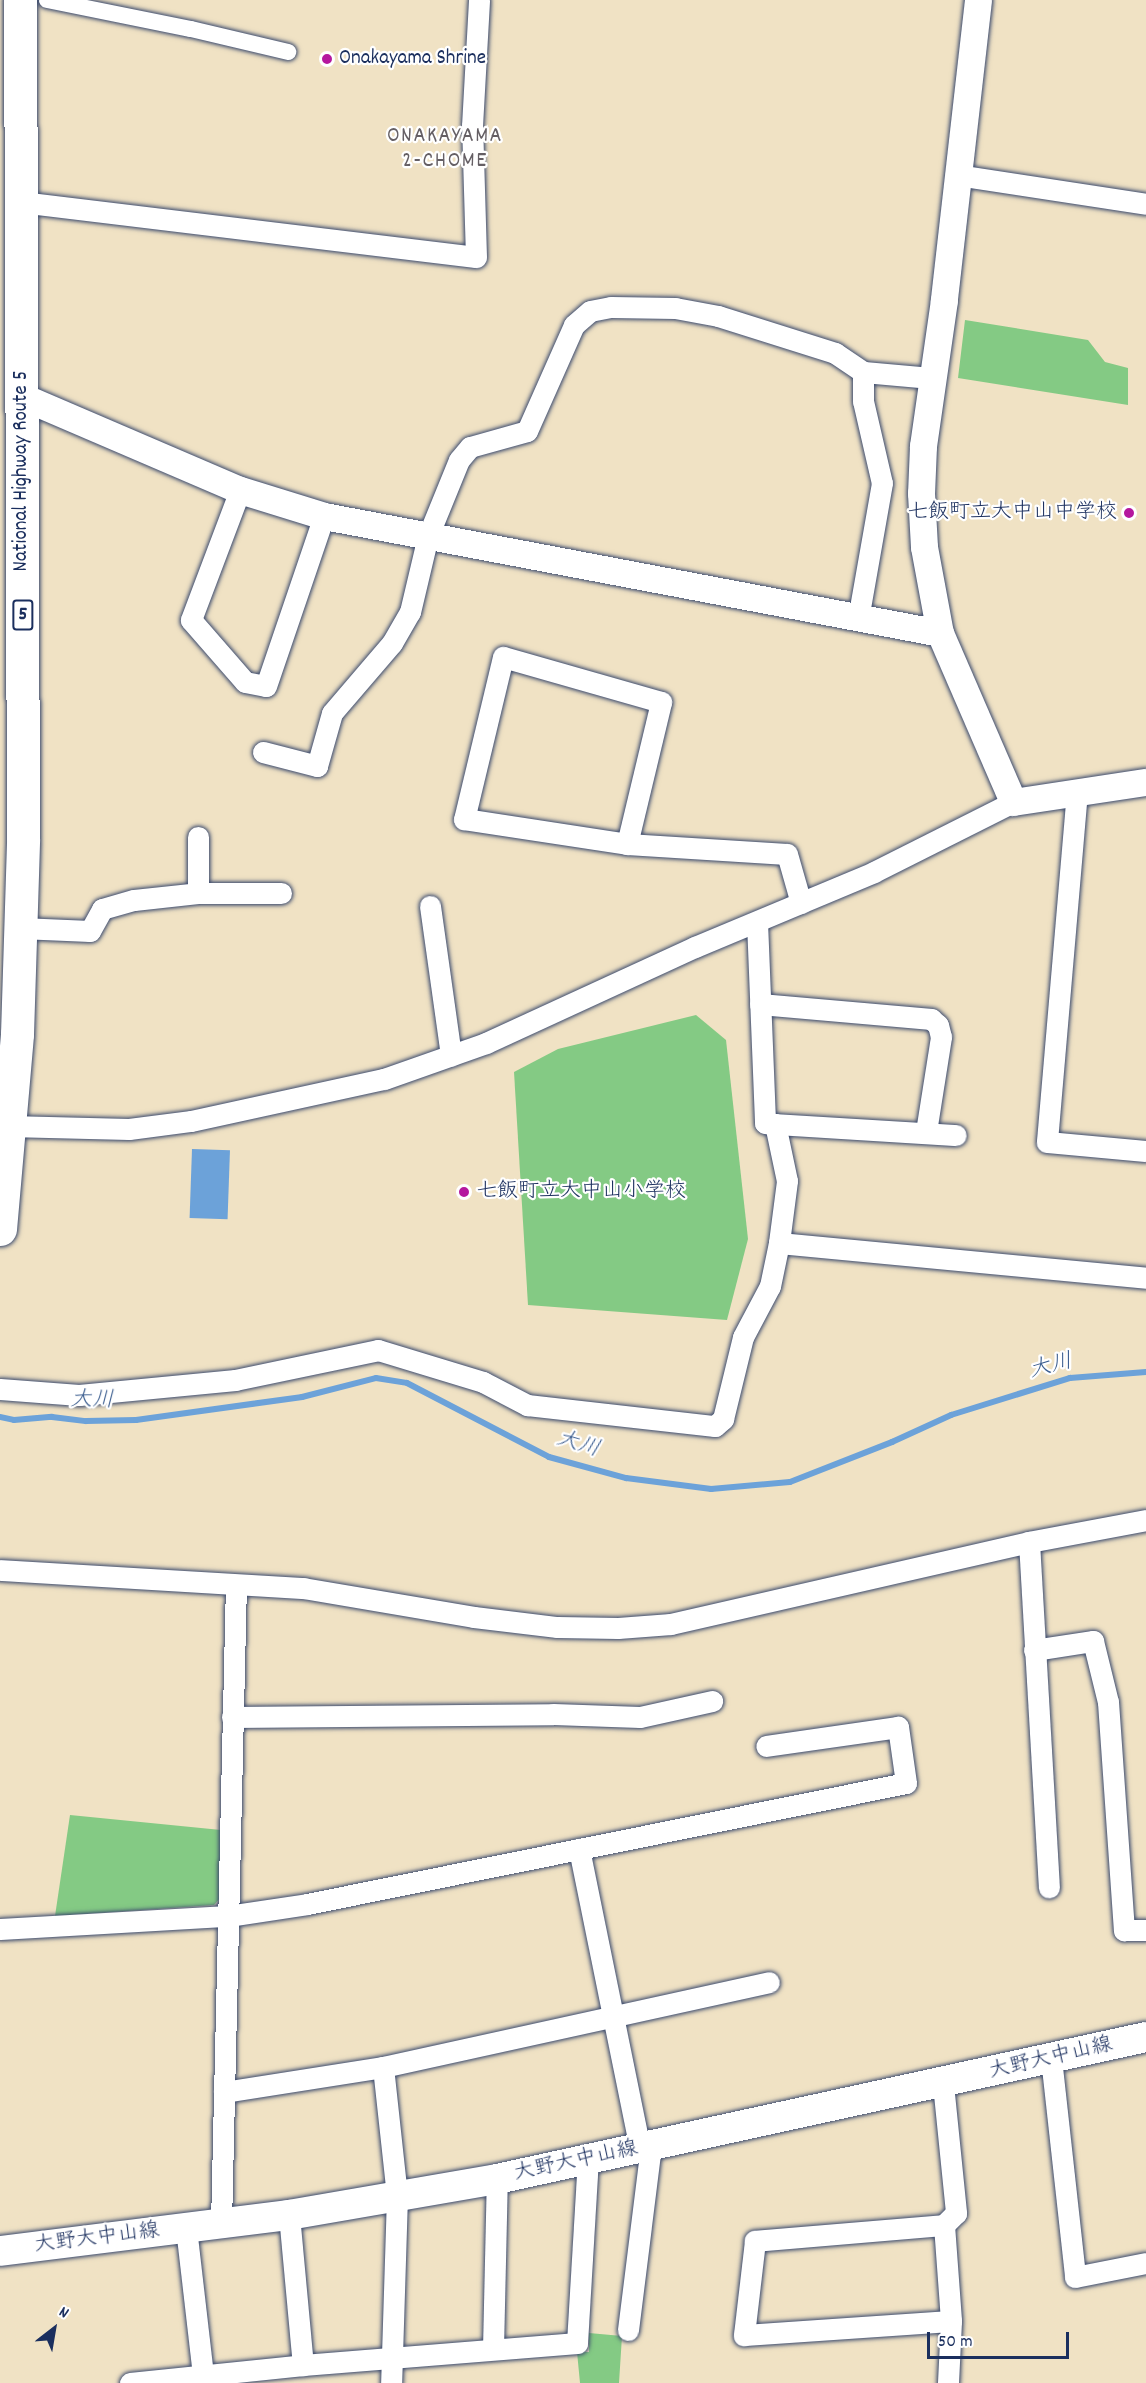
<!DOCTYPE html>
<meta charset="utf-8">
<style>
body{margin:0}
#map{position:relative;width:1146px;height:2383px;overflow:hidden;background:#f0e2c4;font-family:Dekko,"Klee One",sans-serif}
div>[style]{position:absolute}
.green>*{inset:0;background:#84ca84}
.water>*{inset:0;background:#6ca2d9;transform-origin:0 0}
.stream>*{height:6px;margin:-3px;padding:0 3px;transform-origin:3px;border-radius:3px;background:#6ca2d9}
.roads{filter:drop-shadow(0 0 2px #3b4a6d) drop-shadow(0 0 2px #3b4a6d)}
.pedestrian>*{height:16px;margin:-8px;padding:0 8px;transform-origin:8px;border-radius:8px;background:#fff}
.minor>*{height:21px;margin:-10.5px;padding:0 10.5px;transform-origin:10.5px;border-radius:10.5px;background:#fff}
.tertiary>*{height:27px;margin:-13.5px;padding:0 13.5px;transform-origin:13.5px;border-radius:13.5px;background:#fff}
.secondary>*{height:30px;margin:-15px;padding:0 15px;transform-origin:15px;border-radius:15px;background:#fff}
.trunk>*{height:33px;margin:-16.5px;padding:0 16.5px;transform-origin:16.5px;border-radius:16.5px;background:#fff}
.dots>*{width:16px;height:16px;translate:-50% -50%;box-sizing:border-box;border:3px solid #fff;border-radius:50%}
span{translate:-50% -50%;white-space:nowrap;text-align:center;line-height:1.15;-webkit-text-stroke:4.5px #fff;paint-order:stroke}
.shield-label span{padding:2px 4px;background:#fff;border:2px solid;border-radius:4px;-webkit-text-stroke-width:0}
.shield-label{font-size:20px;color:#1b2f5e;font-weight:700}
.poi-label{font-size:21px;color:#1b2f5e}
.left{translate:0 -50%;text-align:left}
.right{translate:-100% -50%;text-align:right}
.street-label{font-size:21px;color:#1b2f5e}
.neighbourhood-label{font-size:22px;color:#655f64;letter-spacing:1.5px}
.water-label{font-size:22px;color:#3b5d8f;font-style:italic}
.north{position:absolute;left:24px;top:2299px;width:60px;height:60px;-webkit-text-stroke:4px #fff;paint-order:stroke;rotate:31deg;font-size:16px;font-weight:700;line-height:24px;text-align:center;color:#1b2f5e}
.north::after{content:'';display:block;margin:auto;width:21px;height:27px;background:#1b2f5e;clip-path:polygon(50% 0,100% 100%,50% 72%,0 100%)}
.scale{position:absolute;left:927px;top:2332px;width:142px;height:27px;box-sizing:border-box;border:3px solid #1b2f5e;border-top:0;padding-left:8px;font-size:18px;line-height:21px;white-space:nowrap;color:#1b2f5e;-webkit-text-stroke:4px #fff;paint-order:stroke}
</style>
<div id="map">
<div class="green">
<i style="clip-path:polygon(965px 320px,1088px 340px,1105px 362px,1128px 368px,1128px 405px,958px 378px)"></i>
<i style="clip-path:polygon(696px 1015px,726px 1040px,748px 1239px,727px 1320px,528px 1305px,514px 1072px,558px 1049px)"></i>
<i style="clip-path:polygon(70px 1815px,221px 1830px,221px 1897px,214px 1905px,55px 1916px)"></i>
<i style="clip-path:polygon(589px 2333px,622px 2336px,619px 2383px,580px 2383px,577px 2352px,589px 2352px)"></i>
</div>
<div class="water">
<i style="left:192px;top:1149px;width:38px;height:69px;rotate:2deg"></i>
</div>
<div class="stream">
<i style="left:0;top:1417px;width:14px;rotate:12deg"></i>
<i style="left:14px;top:1420px;width:38px;rotate:-5deg"></i>
<i style="left:52px;top:1417px;width:34px;rotate:7deg"></i>
<i style="left:86px;top:1421px;width:50px;rotate:-1.1deg"></i>
<i style="left:136px;top:1420px;width:168px;rotate:-7.9deg"></i>
<i style="left:302px;top:1397px;width:76px;rotate:-14.4deg"></i>
<i style="left:376px;top:1378px;width:31px;rotate:9deg"></i>
<i style="left:407px;top:1383px;width:160px;rotate:27.5deg"></i>
<i style="left:549px;top:1457px;width:80px;rotate:15.3deg"></i>
<i style="left:626px;top:1478px;width:86px;rotate:7.4deg"></i>
<i style="left:711px;top:1489px;width:79px;rotate:-5.1deg"></i>
<i style="left:790px;top:1482px;width:110px;rotate:-21.4deg"></i>
<i style="left:892px;top:1442px;width:65px;rotate:-24.6deg"></i>
<i style="left:951px;top:1415px;width:125px;rotate:-17.3deg"></i>
<i style="left:1070px;top:1378px;width:76px;rotate:-4.5deg"></i>
</div>
<div class="roads">
<div class="pedestrian">
<i style="left:47px;top:0;width:147px;rotate:11.4deg"></i>
<i style="left:191px;top:29px;width:100px;rotate:13.3deg"></i>
</div>
<div class="minor">
<i style="left:957px;top:175px;width:191px;rotate:8.7deg"></i>
<i style="left:21px;top:202px;width:458px;rotate:6.9deg"></i>
<i style="left:476px;top:257px;width:131px;rotate:-91.7deg"></i>
<i style="left:472px;top:126px;width:126px;rotate:-86.8deg"></i>
<i style="left:863px;top:372px;width:69px;rotate:5deg"></i>
<i style="left:240px;top:490px;width:139px;rotate:110.7deg"></i>
<i style="left:191px;top:620px;width:82px;rotate:48.9deg"></i>
<i style="left:245px;top:682px;width:21px;rotate:11deg"></i>
<i style="left:266px;top:686px;width:180px;rotate:-71.2deg"></i>
<i style="left:263px;top:752px;width:56px;rotate:14.5deg"></i>
<i style="left:317px;top:766px;width:55px;rotate:-74.2deg"></i>
<i style="left:332px;top:713px;width:92px;rotate:-49.4deg"></i>
<i style="left:392px;top:643px;width:36px;rotate:-60deg"></i>
<i style="left:410px;top:612px;width:78px;rotate:-76.7deg"></i>
<i style="left:428px;top:536px;width:82px;rotate:-67.8deg"></i>
<i style="left:459px;top:460px;width:17px;rotate:-50deg"></i>
<i style="left:470px;top:447px;width:59px;rotate:-15.7deg"></i>
<i style="left:527px;top:431px;width:116px;rotate:-66.1deg"></i>
<i style="left:574px;top:325px;width:21px;rotate:-41deg"></i>
<i style="left:590px;top:311px;width:21px;rotate:-11deg"></i>
<i style="left:611px;top:307px;width:64px;rotate:0.9deg"></i>
<i style="left:675px;top:308px;width:44px;rotate:10.5deg"></i>
<i style="left:718px;top:316px;width:123px;rotate:17.5deg"></i>
<i style="left:835px;top:353px;width:34px;rotate:34deg"></i>
<i style="left:863px;top:372px;width:29px;rotate:90deg"></i>
<i style="left:863px;top:401px;width:84px;rotate:77deg"></i>
<i style="left:882px;top:483px;width:138px;rotate:100deg"></i>
<i style="left:1077px;top:791px;width:352px;rotate:94.9deg"></i>
<i style="left:1047px;top:1142px;width:99px;rotate:5.2deg"></i>
<i style="left:198px;top:837px;width:56px;rotate:90deg"></i>
<i style="left:627px;top:844px;width:146px;rotate:-76.5deg"></i>
<i style="left:661px;top:702px;width:164px;rotate:-164.1deg"></i>
<i style="left:503px;top:657px;width:167px;rotate:103.5deg"></i>
<i style="left:464px;top:819px;width:165px;rotate:8.7deg"></i>
<i style="left:627px;top:844px;width:160px;rotate:3.6deg"></i>
<i style="left:787px;top:854px;width:51px;rotate:74.1deg"></i>
<i style="left:430px;top:906px;width:151px;rotate:82deg"></i>
<i style="left:757px;top:922px;width:201px;rotate:87.7deg"></i>
<i style="left:765px;top:1123px;width:10px;rotate:6deg"></i>
<i style="left:775px;top:1124px;width:58px;rotate:78.1deg"></i>
<i style="left:787px;top:1181px;width:63px;rotate:97.4deg"></i>
<i style="left:779px;top:1243px;width:369px;rotate:5.4deg"></i>
<i style="left:20px;top:928px;width:70px;rotate:2.5deg"></i>
<i style="left:90px;top:931px;width:25px;rotate:-61deg"></i>
<i style="left:102px;top:909px;width:33px;rotate:-16deg"></i>
<i style="left:134px;top:900px;width:64px;rotate:-6.2deg"></i>
<i style="left:198px;top:893px;width:83px"></i>
<i style="left:760px;top:1004px;width:172px;rotate:5deg"></i>
<i style="left:931px;top:1019px;width:9px;rotate:41deg"></i>
<i style="left:938px;top:1025px;width:12px;rotate:76deg"></i>
<i style="left:941px;top:1037px;width:96px;rotate:99deg"></i>
<i style="left:775px;top:1124px;width:181px;rotate:3.5deg"></i>
<i style="left:8px;top:1126px;width:121px;rotate:1.4deg"></i>
<i style="left:129px;top:1129px;width:63px;rotate:-7.4deg"></i>
<i style="left:191px;top:1121px;width:198px;rotate:-12.3deg"></i>
<i style="left:384px;top:1079px;width:108px;rotate:-19.4deg"></i>
<i style="left:486px;top:1043px;width:230px;rotate:-24.7deg"></i>
<i style="left:695px;top:947px;width:194px;rotate:-22.7deg"></i>
<i style="left:874px;top:872px;width:156px;rotate:-26.7deg"></i>
<i style="left:0;top:1389px;width:79px;rotate:4.3deg"></i>
<i style="left:79px;top:1395px;width:157px;rotate:-5.5deg"></i>
<i style="left:235px;top:1380px;width:146px;rotate:-11.8deg"></i>
<i style="left:378px;top:1350px;width:110px;rotate:16.9deg"></i>
<i style="left:483px;top:1382px;width:50px;rotate:27.6deg"></i>
<i style="left:527px;top:1405px;width:189px;rotate:6.4deg"></i>
<i style="left:715px;top:1426px;width:11px;rotate:-41deg"></i>
<i style="left:723px;top:1419px;width:84px;rotate:-76.3deg"></i>
<i style="left:743px;top:1337px;width:58px;rotate:-62.1deg"></i>
<i style="left:770px;top:1286px;width:44px;rotate:-78.2deg"></i>
<i style="left:1029px;top:1542px;width:346px;rotate:86.7deg"></i>
<i style="left:0;top:1570px;width:304px;rotate:3.4deg"></i>
<i style="left:303px;top:1588px;width:173px;rotate:9.6deg"></i>
<i style="left:474px;top:1617px;width:84px;rotate:6.9deg"></i>
<i style="left:557px;top:1627px;width:61px;rotate:0.9deg"></i>
<i style="left:618px;top:1628px;width:53px;rotate:-4.3deg"></i>
<i style="left:671px;top:1624px;width:367px;rotate:-12.9deg"></i>
<i style="left:1029px;top:1542px;width:119px;rotate:-10.6deg"></i>
<i style="left:1034px;top:1650px;width:60px;rotate:-8.7deg"></i>
<i style="left:1093px;top:1641px;width:63px;rotate:76.2deg"></i>
<i style="left:1108px;top:1702px;width:229px;rotate:86deg"></i>
<i style="left:1124px;top:1930px;width:22px"></i>
<i style="left:232px;top:1717px;width:321px;rotate:-0.5deg"></i>
<i style="left:553px;top:1714px;width:87px;rotate:2deg"></i>
<i style="left:640px;top:1717px;width:74px;rotate:-12.5deg"></i>
<i style="left:579px;top:1849px;width:305px;rotate:78.5deg"></i>
<i style="left:0;top:1929px;width:228px;rotate:-3.3deg"></i>
<i style="left:228px;top:1916px;width:80px;rotate:-8.6deg"></i>
<i style="left:307px;top:1904px;width:611px;rotate:-11.42deg"></i>
<i style="left:906px;top:1783px;width:57px;rotate:-98.1deg"></i>
<i style="left:898px;top:1727px;width:133px;rotate:171.8deg"></i>
<i style="left:1051px;top:2058px;width:220px;rotate:83.7deg"></i>
<i style="left:1075px;top:2277px;width:72px;rotate:-11.2deg"></i>
<i style="left:383px;top:2067px;width:130px;rotate:83.8deg"></i>
<i style="left:397px;top:2196px;width:187px;rotate:91.8deg"></i>
<i style="left:943px;top:2084px;width:130px;rotate:84.2deg"></i>
<i style="left:956px;top:2213px;width:17px;rotate:135deg"></i>
<i style="left:944px;top:2225px;width:190px;rotate:175.2deg"></i>
<i style="left:755px;top:2241px;width:95px;rotate:96.7deg"></i>
<i style="left:744px;top:2335px;width:207px;rotate:-3.9deg"></i>
<i style="left:224px;top:2092px;width:161px;rotate:-8.9deg"></i>
<i style="left:383px;top:2067px;width:395px;rotate:-12.4deg"></i>
<i style="left:289px;top:2215px;width:151px;rotate:84.7deg"></i>
<i style="left:221px;top:2224px;width:639px;rotate:-88.66deg"></i>
<i style="left:944px;top:2225px;width:96px;rotate:85.8deg"></i>
<i style="left:951px;top:2321px;width:62px;rotate:92.8deg"></i>
<i style="left:186px;top:2228px;width:148px;rotate:83.4deg"></i>
<i style="left:628px;top:2330px;width:185px;rotate:-82.9deg"></i>
<i style="left:493px;top:2349px;width:170px;rotate:-88.7deg"></i>
<i style="left:130px;top:2383px;width:174px;rotate:-5.9deg"></i>
<i style="left:303px;top:2365px;width:275px;rotate:-4.6deg"></i>
<i style="left:577px;top:2343px;width:184px;rotate:-86.6deg"></i>
</div>
<div class="tertiary">
<i style="left:978px;top:0;width:302px;rotate:96.5deg"></i>
<i style="left:944px;top:300px;width:148px;rotate:98.2deg"></i>
<i style="left:923px;top:446px;width:47px;rotate:92.4deg"></i>
<i style="left:921px;top:493px;width:54px;rotate:86.8deg"></i>
<i style="left:924px;top:547px;width:87px;rotate:79.5deg"></i>
<i style="left:940px;top:633px;width:184px;rotate:66.6deg"></i>
<i style="left:1013px;top:802px;width:134px;rotate:-8.6deg"></i>
<i style="left:23px;top:397px;width:236px;rotate:23.2deg"></i>
<i style="left:240px;top:490px;width:88px;rotate:17.2deg"></i>
<i style="left:324px;top:516px;width:627px;rotate:10.75deg"></i>
</div>
<div class="secondary">
<i style="left:0;top:2251px;width:291px;rotate:-7.1deg"></i>
<i style="left:289px;top:2215px;width:211px;rotate:-9.8deg"></i>
<i style="left:497px;top:2179px;width:664px;rotate:-12.34deg"></i>
</div>
<div class="trunk">
<i style="left:0;top:1229px;width:196px;rotate:-85deg"></i>
<i style="left:17px;top:1034px;width:195px;rotate:-88.2deg"></i>
<i style="left:23px;top:839px;width:839px;rotate:-90.2deg"></i>
</div>
</div>
<div class="dots">
<i style="left:327px;top:59px;background:#b5179e"></i>
<i style="left:1129px;top:513px;background:#b5179e"></i>
<i style="left:464px;top:1192px;background:#b5179e"></i>
</div>
<div class="shield-label">
<span style="left:23px;top:615px">5</span>
</div>
<div class="poi-label">
<span class="left" style="left:339px;top:59px">Onakayama Shrine</span>
<span class="right" style="left:1117px;top:513px">七飯町立大中山中学校</span>
<span class="left" style="left:476px;top:1192px">七飯町立大中山小学校</span>
</div>
<div class="street-label">
<span style="left:22px;top:471px;rotate:-90deg">National Highway Route 5</span>
<span style="left:1051px;top:2059px;rotate:-13deg">大野大中山線</span>
<span style="left:576px;top:2162px;rotate:-12deg">大野大中山線</span>
<span style="left:97px;top:2239px;rotate:-7deg">大野大中山線</span>
</div>
<div class="neighbourhood-label">
<span style="left:445px;top:149px">ONAKAYAMA<br>2-CHOME</span>
</div>
<div class="water-label">
<span style="left:1051px;top:1367px;rotate:-14deg">大川</span>
<span style="left:92px;top:1401px;rotate:1deg">大川</span>
<span style="left:578px;top:1445px;rotate:17deg">大川</span>
</div>
<div class="north">N</div>
<div class="scale">50 m</div>
</div>
